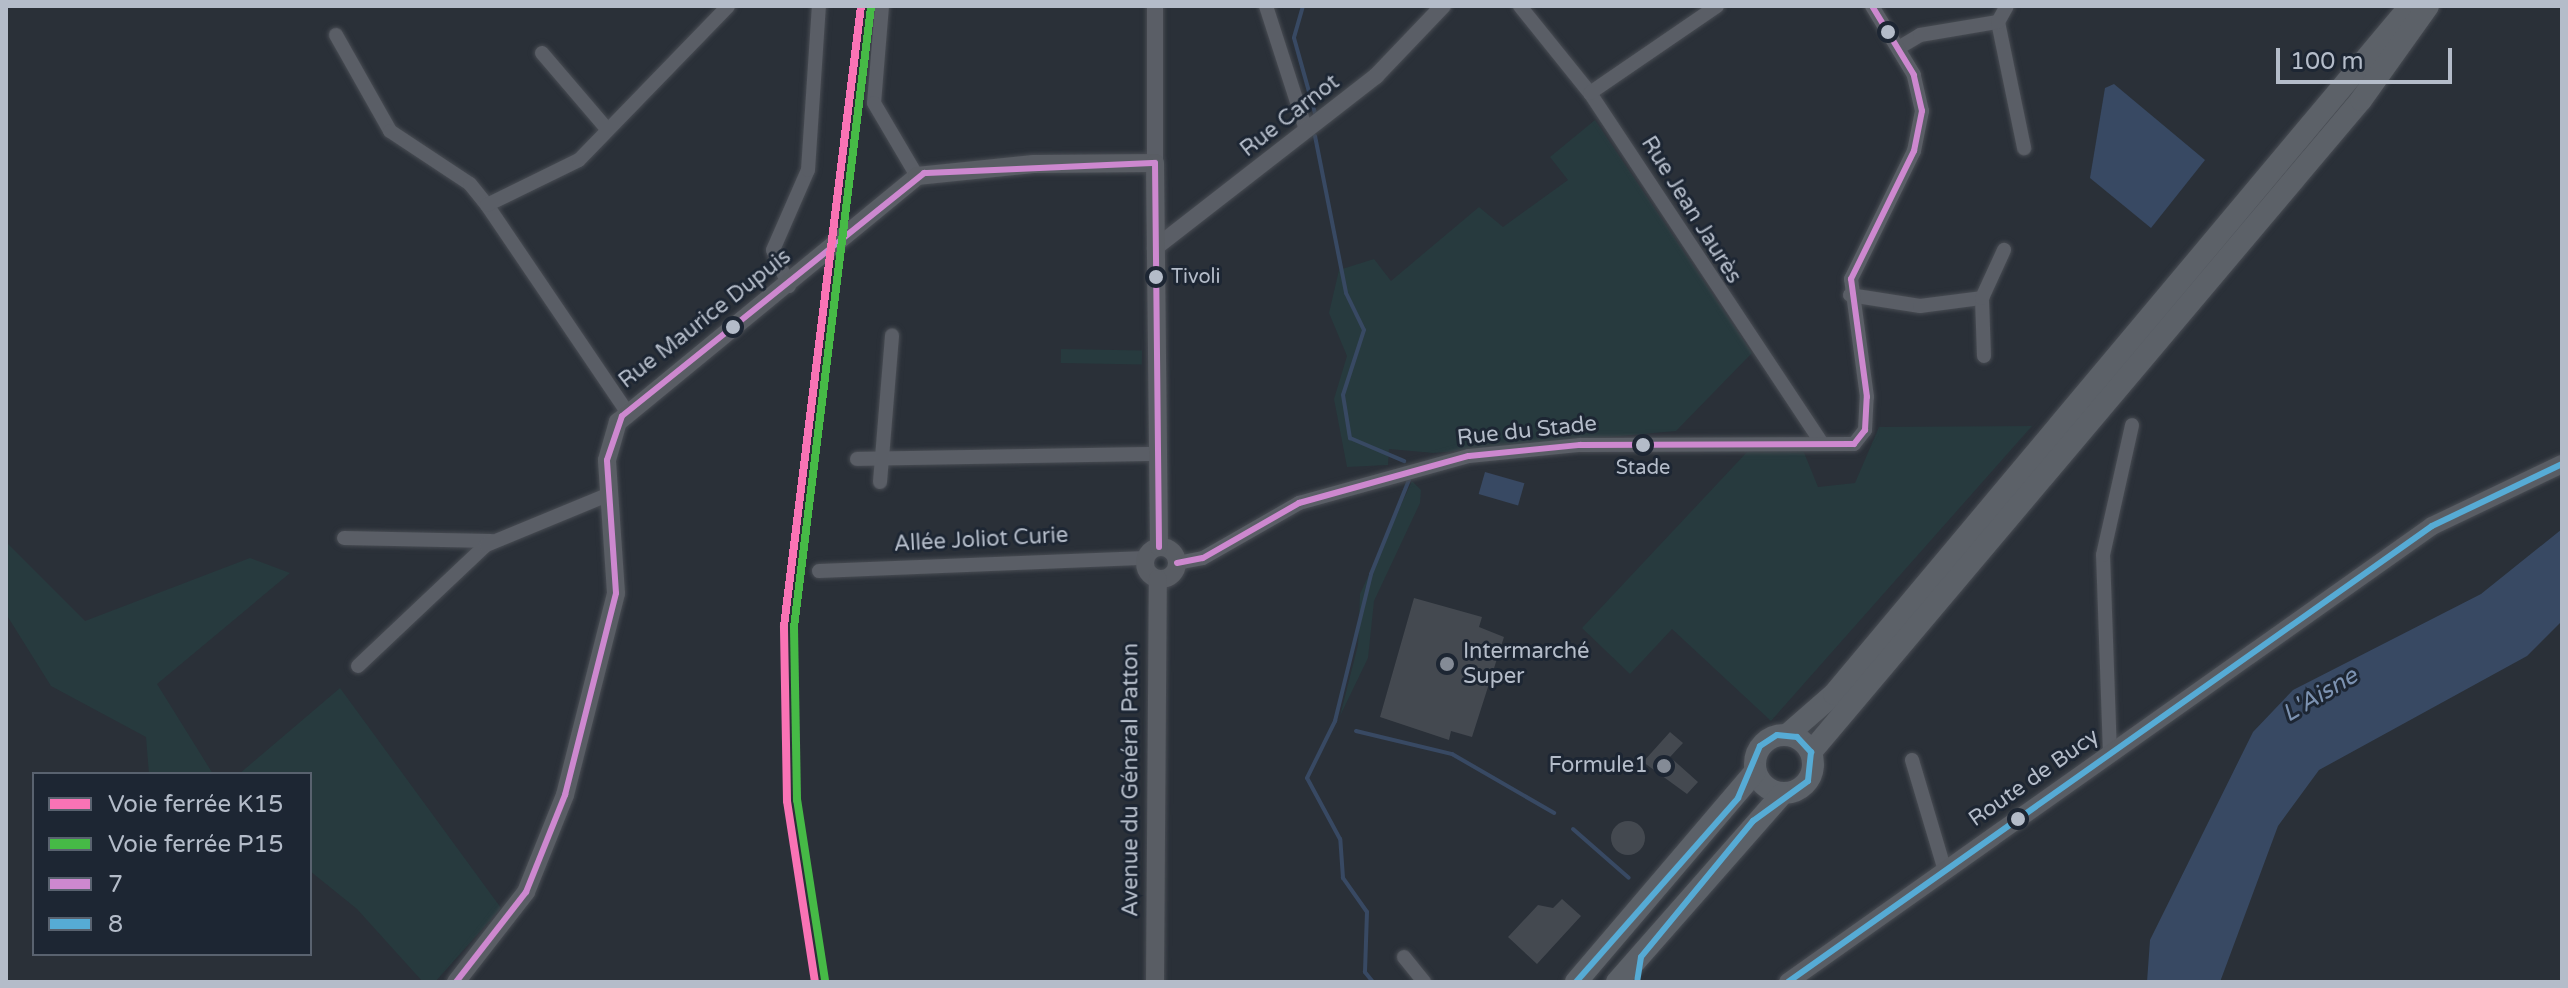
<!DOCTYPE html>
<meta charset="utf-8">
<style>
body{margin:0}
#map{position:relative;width:2568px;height:988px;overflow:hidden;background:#2a3038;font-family:"Varela Round",sans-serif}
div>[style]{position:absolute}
.green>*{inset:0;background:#273a3e;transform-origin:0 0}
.water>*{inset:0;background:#384963;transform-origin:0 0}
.stream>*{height:4px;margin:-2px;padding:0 2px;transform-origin:2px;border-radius:2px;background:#384963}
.building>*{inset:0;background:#444950}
.round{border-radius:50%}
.roads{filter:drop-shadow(0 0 2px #484c53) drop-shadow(0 0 2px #484c53)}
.minor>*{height:14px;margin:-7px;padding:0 7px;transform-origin:7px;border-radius:7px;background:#5a5e66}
.tertiary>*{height:16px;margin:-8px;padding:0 8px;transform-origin:8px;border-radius:8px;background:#5a5e66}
.secondary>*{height:18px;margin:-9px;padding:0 9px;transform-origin:9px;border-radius:9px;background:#595d64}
.secondary>.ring{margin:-9px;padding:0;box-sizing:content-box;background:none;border:18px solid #595d64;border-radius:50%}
.primary>*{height:22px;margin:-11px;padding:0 11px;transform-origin:11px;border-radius:11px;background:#5c6168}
.primary>.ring{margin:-11px;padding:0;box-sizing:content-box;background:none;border:22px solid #5c6168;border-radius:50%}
.bus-1>*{height:6px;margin:-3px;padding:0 3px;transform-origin:3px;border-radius:3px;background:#cd88cf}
.bus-2>*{height:6px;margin:-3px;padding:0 3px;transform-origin:3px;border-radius:3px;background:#56abd5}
.rail-1>*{height:8px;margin:-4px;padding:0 4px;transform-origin:4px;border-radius:4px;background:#f973b5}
.rail-2>*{height:8px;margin:-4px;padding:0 4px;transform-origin:4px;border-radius:4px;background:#46ba46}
.dots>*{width:22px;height:22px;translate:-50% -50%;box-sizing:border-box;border:4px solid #1d2633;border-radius:50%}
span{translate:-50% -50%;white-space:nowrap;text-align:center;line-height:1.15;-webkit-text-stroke:6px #1d2633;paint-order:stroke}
.bus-label{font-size:20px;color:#b4bcc9}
.left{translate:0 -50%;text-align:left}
.street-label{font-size:22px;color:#b4bcc9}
.poi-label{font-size:22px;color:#b4bcc9}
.right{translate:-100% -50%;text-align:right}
.water-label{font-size:24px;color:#7c92b1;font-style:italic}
.frame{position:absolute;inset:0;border:8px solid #b4bcc9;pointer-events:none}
.legend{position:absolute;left:32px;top:772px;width:280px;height:184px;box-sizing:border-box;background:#1d2633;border:2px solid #59626f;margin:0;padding:10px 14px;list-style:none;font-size:24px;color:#b4bcc9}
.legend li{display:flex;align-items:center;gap:16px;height:40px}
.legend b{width:40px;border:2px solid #59626f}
.scale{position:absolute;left:2276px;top:48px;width:176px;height:36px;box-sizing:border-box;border:4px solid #b4bcc9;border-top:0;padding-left:10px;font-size:24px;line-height:28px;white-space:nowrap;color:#b4bcc9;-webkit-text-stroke:6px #1d2633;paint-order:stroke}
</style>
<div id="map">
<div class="green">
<i style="clip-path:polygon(1595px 120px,1752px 353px,1676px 431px,1434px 453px,1389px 449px,1388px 465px,1347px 467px,1334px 399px,1347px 356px,1329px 313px,1339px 270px,1374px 259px,1391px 281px,1479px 207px,1503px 227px,1568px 180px,1550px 157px)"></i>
<i style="left:1061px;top:349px;width:81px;height:14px;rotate:1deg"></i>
<i style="clip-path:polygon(2032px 426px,1771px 721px,1672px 629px,1630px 674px,1582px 628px,1748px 451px,1803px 450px,1818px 487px,1855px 483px,1879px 427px)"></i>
<i style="clip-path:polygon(1412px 481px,1421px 490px,1420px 503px,1374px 601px,1368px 658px,1340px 716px,1358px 645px,1360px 594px)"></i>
<i style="clip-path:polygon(6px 542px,85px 621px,250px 558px,290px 573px,157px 684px,213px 774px,149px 774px,146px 737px,51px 686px,6px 614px)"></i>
<i style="clip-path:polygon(340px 688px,501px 908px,435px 982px,423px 982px,357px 909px,310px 871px,310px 774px,239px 774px)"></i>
</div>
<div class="water">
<i style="clip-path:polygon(2114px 84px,2205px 160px,2151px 228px,2090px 178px,2105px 88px)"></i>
<i style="left:1485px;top:472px;width:41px;height:23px;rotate:16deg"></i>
<i style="clip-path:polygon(2562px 529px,2562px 621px,2527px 656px,2319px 770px,2278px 826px,2220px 982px,2147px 982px,2150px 940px,2253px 732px,2293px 690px,2481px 594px)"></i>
</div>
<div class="stream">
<i style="left:1303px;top:6px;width:33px;rotate:106deg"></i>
<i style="left:1294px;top:38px;width:78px;rotate:74.4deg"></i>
<i style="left:1315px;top:136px;width:160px;rotate:78.8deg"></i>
<i style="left:1346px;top:293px;width:41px;rotate:64.1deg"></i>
<i style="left:1364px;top:330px;width:68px;rotate:107.9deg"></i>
<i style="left:1343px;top:395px;width:44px;rotate:80.8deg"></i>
<i style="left:1350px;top:438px;width:59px;rotate:23.1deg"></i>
<i style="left:1356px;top:731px;width:99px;rotate:13.5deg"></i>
<i style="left:1452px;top:754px;width:118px;rotate:30deg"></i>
<i style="left:1573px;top:829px;width:74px;rotate:41.2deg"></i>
<i style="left:1373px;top:982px;width:13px;rotate:-129deg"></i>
<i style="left:1365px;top:972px;width:60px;rotate:-88.1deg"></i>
<i style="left:1367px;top:912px;width:42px;rotate:-125.2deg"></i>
<i style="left:1343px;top:878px;width:39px;rotate:-94deg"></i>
<i style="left:1340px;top:839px;width:69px;rotate:-118.4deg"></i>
<i style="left:1307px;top:778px;width:64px;rotate:-63.8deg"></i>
<i style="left:1335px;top:721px;width:151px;rotate:-76.2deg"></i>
<i style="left:1371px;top:574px;width:101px;rotate:-68deg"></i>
</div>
<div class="building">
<i style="clip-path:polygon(1414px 598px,1482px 617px,1479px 627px,1504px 637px,1472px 737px,1451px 731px,1449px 740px,1380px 717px)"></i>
<i style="clip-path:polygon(1670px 732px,1683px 743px,1670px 757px,1698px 782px,1687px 794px,1643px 762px)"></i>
<i class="round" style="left:1611px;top:821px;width:34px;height:34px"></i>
<i style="clip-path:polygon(1562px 899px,1581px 916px,1537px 964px,1508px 937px,1538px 905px,1553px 908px)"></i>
</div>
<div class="roads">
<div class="minor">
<i style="left:882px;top:6px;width:97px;rotate:94.7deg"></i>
<i style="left:874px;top:103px;width:85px;rotate:59.5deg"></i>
<i style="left:1266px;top:6px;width:130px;rotate:72.1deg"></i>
<i style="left:1520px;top:6px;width:112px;rotate:51.2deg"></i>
<i style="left:1590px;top:93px;width:417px;rotate:56.5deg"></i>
<i style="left:1998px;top:22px;width:129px;rotate:78.3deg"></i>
<i style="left:336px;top:35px;width:110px;rotate:60.6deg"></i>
<i style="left:390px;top:131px;width:96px;rotate:33.5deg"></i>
<i style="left:470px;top:184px;width:27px;rotate:51deg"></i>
<i style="left:487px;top:205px;width:250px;rotate:55.9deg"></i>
<i style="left:1900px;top:47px;width:23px;rotate:-31deg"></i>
<i style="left:1920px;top:35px;width:79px;rotate:-9.5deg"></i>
<i style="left:1998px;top:22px;width:18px;rotate:-61deg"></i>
<i style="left:542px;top:53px;width:100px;rotate:49.5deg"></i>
<i style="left:1590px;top:93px;width:154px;rotate:-34.4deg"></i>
<i style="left:487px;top:205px;width:102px;rotate:-26.1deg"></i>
<i style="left:579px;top:160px;width:214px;rotate:-45.9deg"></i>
<i style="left:789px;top:286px;width:39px;rotate:-114deg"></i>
<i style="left:773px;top:250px;width:87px;rotate:-66.4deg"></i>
<i style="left:808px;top:170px;width:164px;rotate:-86.2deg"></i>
<i style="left:1850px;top:295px;width:71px;rotate:8.9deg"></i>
<i style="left:1920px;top:306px;width:63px;rotate:-7.4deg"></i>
<i style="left:1984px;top:356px;width:58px;rotate:-92deg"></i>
<i style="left:1982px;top:298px;width:53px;rotate:-65.4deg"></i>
<i style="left:857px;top:459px;width:299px;rotate:-1deg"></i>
<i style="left:880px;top:482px;width:147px;rotate:-85.3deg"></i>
<i style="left:344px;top:538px;width:147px;rotate:1.2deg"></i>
<i style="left:1177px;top:563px;width:26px;rotate:-11deg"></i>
<i style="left:1203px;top:558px;width:111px;rotate:-29.8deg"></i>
<i style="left:1299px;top:503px;width:176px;rotate:-15.5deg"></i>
<i style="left:1469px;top:456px;width:112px;rotate:-5.7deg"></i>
<i style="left:1580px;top:445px;width:274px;rotate:-0.2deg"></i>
<i style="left:1854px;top:444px;width:18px;rotate:-52deg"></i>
<i style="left:1865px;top:430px;width:33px;rotate:-87deg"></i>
<i style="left:1867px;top:397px;width:119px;rotate:-97.7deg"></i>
<i style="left:1851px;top:279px;width:143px;rotate:-63.8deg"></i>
<i style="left:1914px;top:151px;width:41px;rotate:-78.7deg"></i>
<i style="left:1922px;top:111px;width:37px;rotate:-103deg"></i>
<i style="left:1914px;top:75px;width:81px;rotate:-121.3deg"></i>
<i style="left:819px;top:571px;width:327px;rotate:-2.3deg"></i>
<i style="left:358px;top:666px;width:176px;rotate:-43.4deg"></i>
<i style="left:486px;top:545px;width:134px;rotate:-22.4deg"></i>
<i style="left:2110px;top:754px;width:199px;rotate:-92deg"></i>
<i style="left:2103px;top:555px;width:133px;rotate:-77.4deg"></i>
<i style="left:1912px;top:760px;width:116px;rotate:73.4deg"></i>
<i style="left:1404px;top:957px;width:32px;rotate:51deg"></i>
</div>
<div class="tertiary">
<i style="left:1155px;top:6px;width:157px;rotate:90deg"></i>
<i style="left:1155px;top:248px;width:280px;rotate:-37.9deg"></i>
<i style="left:1376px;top:76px;width:97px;rotate:-46.3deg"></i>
</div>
<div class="secondary">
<i class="ring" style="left:1145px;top:547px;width:14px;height:14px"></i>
<i style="left:456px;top:982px;width:114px;rotate:-52.1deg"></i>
<i style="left:526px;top:892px;width:105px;rotate:-68.1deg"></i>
<i style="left:565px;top:795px;width:208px;rotate:-75.8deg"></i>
<i style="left:616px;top:593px;width:133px;rotate:-93.9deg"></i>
<i style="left:607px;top:460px;width:40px;rotate:-74deg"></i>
<i style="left:618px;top:422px;width:387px;rotate:-39.4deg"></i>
<i style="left:917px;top:176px;width:117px;rotate:-5.9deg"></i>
<i style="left:1033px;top:164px;width:122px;rotate:-0.5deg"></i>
<i style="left:1155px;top:163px;width:384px;rotate:89.4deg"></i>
<i style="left:1155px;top:982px;width:403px;rotate:-89.6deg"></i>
<i style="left:1788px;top:982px;width:789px;rotate:-35.3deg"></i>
<i style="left:2432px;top:526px;width:144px;rotate:-25.5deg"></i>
</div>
<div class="primary">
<i class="ring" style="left:1755px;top:735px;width:36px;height:36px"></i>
<i style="left:1787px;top:735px;width:62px;rotate:-41.1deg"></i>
<i style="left:1834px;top:694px;width:897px;rotate:-50.06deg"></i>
<i style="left:1811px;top:752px;width:853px;rotate:-49.85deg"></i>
<i style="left:2361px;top:100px;width:115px;rotate:-54.5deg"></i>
<i style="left:1576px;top:982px;width:276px;rotate:-49.6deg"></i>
<i style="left:1617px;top:982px;width:250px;rotate:-48.7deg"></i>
</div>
</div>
<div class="bus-1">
<i style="left:1155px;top:163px;width:384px;rotate:89.4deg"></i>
<i style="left:1854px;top:444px;width:18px;rotate:-52deg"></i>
<i style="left:1865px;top:430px;width:33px;rotate:-87deg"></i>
<i style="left:1867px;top:397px;width:119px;rotate:-97.7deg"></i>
<i style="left:1851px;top:279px;width:143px;rotate:-63.8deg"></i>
<i style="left:1914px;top:151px;width:41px;rotate:-78.7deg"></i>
<i style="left:1922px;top:111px;width:37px;rotate:-103deg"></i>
<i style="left:1914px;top:75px;width:81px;rotate:-121.3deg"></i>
<i style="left:1177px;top:563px;width:26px;rotate:-11deg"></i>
<i style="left:1203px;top:558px;width:111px;rotate:-29.8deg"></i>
<i style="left:1299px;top:503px;width:176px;rotate:-15.5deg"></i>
<i style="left:1469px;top:456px;width:112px;rotate:-5.7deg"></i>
<i style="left:1580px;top:445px;width:274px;rotate:-0.2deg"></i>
<i style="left:456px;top:982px;width:114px;rotate:-52.1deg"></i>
<i style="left:526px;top:892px;width:105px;rotate:-68.1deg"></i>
<i style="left:565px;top:795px;width:208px;rotate:-75.8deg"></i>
<i style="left:616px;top:593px;width:133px;rotate:-93.9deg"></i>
<i style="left:607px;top:460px;width:46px;rotate:-71.2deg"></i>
<i style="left:622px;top:416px;width:388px;rotate:-38.8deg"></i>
<i style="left:924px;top:173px;width:231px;rotate:-2.5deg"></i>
</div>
<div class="bus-2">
<i style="left:1576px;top:982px;width:245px;rotate:-48.6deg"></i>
<i style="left:1738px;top:798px;width:56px;rotate:-67.1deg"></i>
<i style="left:1760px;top:746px;width:20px;rotate:-33deg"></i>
<i style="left:1777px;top:735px;width:20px;rotate:6deg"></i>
<i style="left:1797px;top:737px;width:21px;rotate:47deg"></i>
<i style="left:1811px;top:752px;width:29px;rotate:96deg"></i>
<i style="left:1808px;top:781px;width:68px;rotate:144deg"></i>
<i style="left:1753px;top:821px;width:176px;rotate:129.5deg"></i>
<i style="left:1641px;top:957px;width:25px;rotate:99deg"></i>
<i style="left:1788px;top:982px;width:789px;rotate:-35.3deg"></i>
<i style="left:2432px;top:526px;width:144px;rotate:-25.5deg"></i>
</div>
<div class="rail-1">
<i style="left:815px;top:982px;width:183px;rotate:-98.8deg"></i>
<i style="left:787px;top:801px;width:175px;rotate:-91deg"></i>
<i style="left:784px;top:626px;width:625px;rotate:-82.92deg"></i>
</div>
<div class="rail-2">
<i style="left:825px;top:980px;width:182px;rotate:-98.8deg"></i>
<i style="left:797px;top:800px;width:173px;rotate:-91deg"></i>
<i style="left:794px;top:627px;width:625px;rotate:-82.92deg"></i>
</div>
<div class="dots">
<i style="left:1888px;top:32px;background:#b4bcc9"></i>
<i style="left:1156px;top:277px;background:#b4bcc9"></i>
<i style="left:733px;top:327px;background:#b4bcc9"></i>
<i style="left:1643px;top:445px;background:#b4bcc9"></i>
<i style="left:1447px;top:664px;background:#848b96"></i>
<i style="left:1664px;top:766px;background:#848b96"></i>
<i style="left:2018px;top:819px;background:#b4bcc9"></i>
</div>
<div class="bus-label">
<span class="left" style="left:1171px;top:277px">Tivoli</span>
<span style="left:1643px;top:468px">Stade</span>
</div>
<div class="street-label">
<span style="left:1290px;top:116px;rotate:-38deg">Rue Carnot</span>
<span style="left:1691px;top:210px;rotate:58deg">Rue Jean Jaurès</span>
<span style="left:705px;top:319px;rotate:-38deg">Rue Maurice Dupuis</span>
<span style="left:1527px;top:431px;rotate:-6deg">Rue du Stade</span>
<span style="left:981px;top:540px;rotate:-3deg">Allée Joliot Curie</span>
<span style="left:2034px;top:778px;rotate:-35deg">Route de Bucy</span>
<span style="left:1131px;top:780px;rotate:-90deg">Avenue du Général Patton</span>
</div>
<div class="poi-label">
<span class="left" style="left:1463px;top:664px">Intermarché<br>Super</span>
<span class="right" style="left:1648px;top:766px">Formule1</span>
</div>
<div class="water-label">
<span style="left:2320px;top:695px;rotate:-31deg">L'Aisne</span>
</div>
<div class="frame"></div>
<ul class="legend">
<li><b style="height:10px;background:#f973b5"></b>Voie ferrée K15</li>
<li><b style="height:10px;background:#46ba46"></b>Voie ferrée P15</li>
<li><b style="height:10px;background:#cd88cf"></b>7</li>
<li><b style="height:10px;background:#56abd5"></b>8</li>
</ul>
<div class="scale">100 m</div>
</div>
